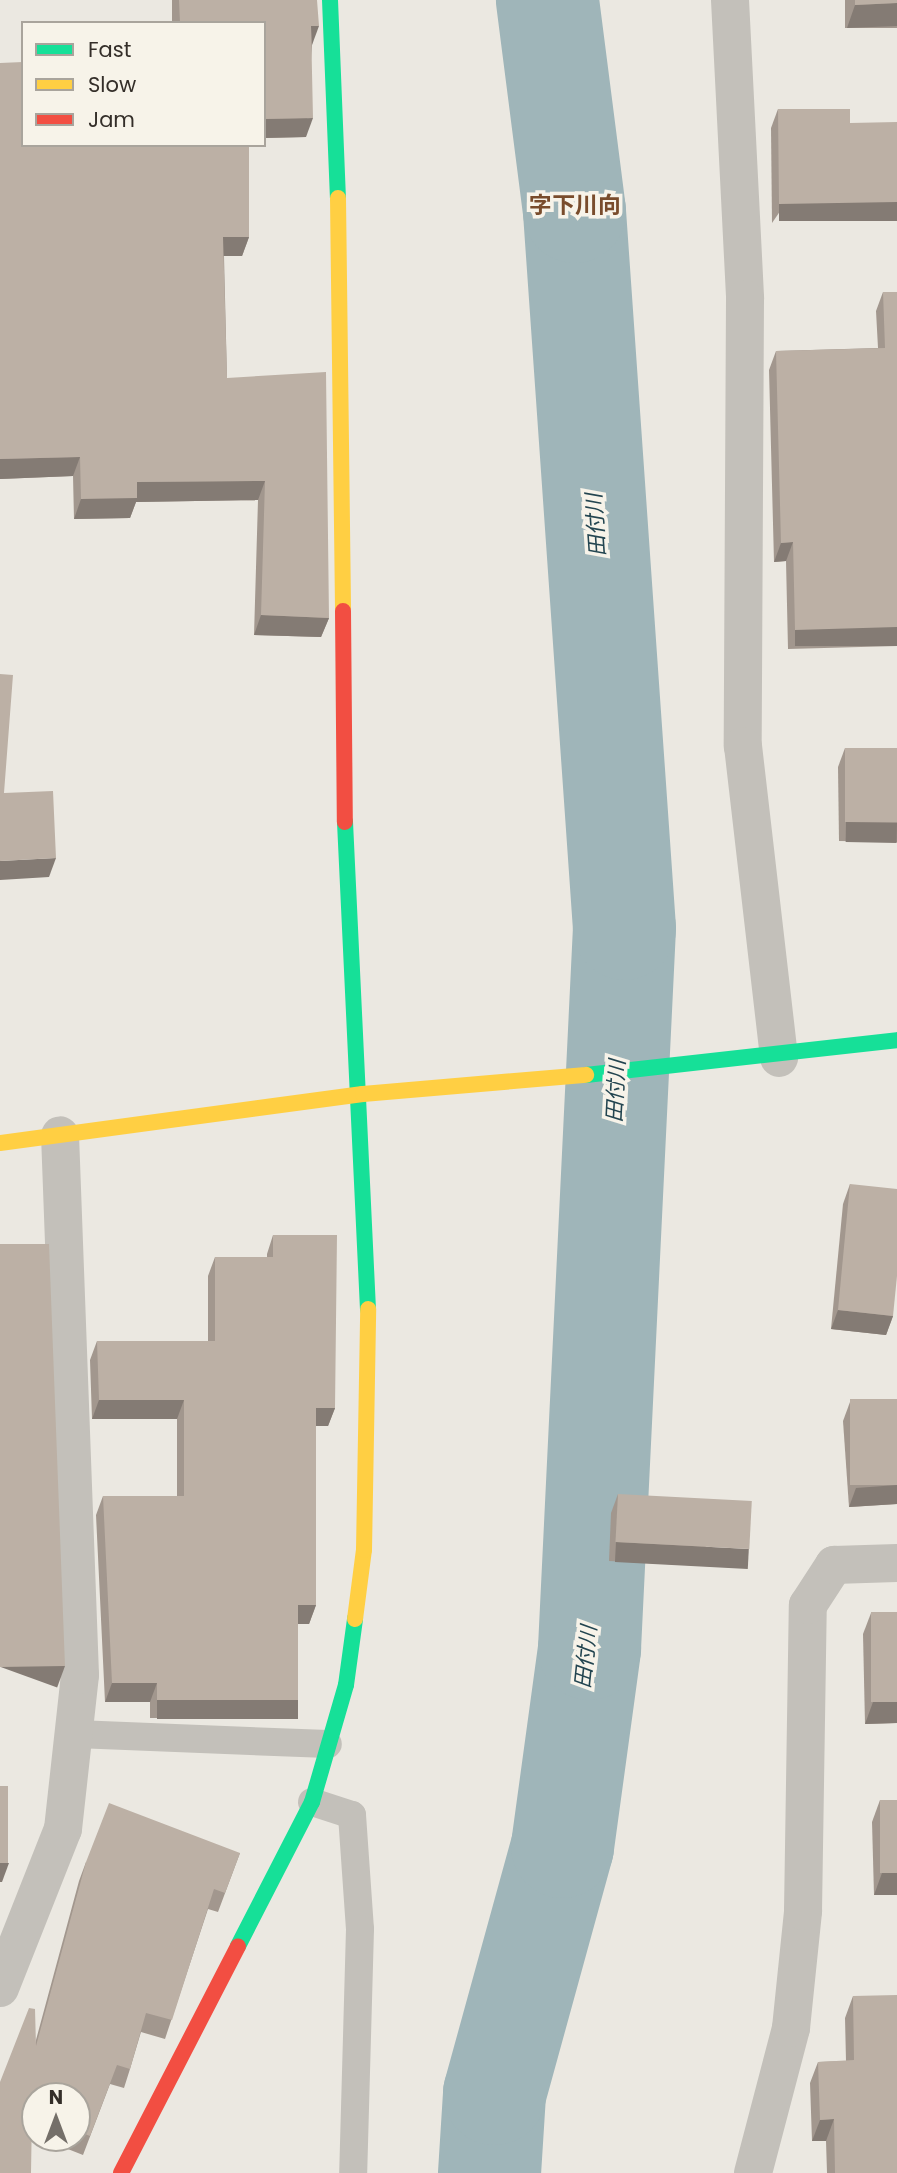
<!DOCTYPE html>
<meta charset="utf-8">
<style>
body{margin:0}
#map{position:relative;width:897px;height:2173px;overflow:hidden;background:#ebe8e1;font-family:Poppins,"Noto Sans JP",sans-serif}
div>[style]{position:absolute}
.river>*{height:103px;margin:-51.5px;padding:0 51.5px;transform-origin:51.5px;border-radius:51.5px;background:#9fb5b9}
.lane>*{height:28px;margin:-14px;padding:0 14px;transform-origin:14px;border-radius:14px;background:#c3c0ba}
.street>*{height:38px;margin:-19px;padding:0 19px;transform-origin:19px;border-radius:19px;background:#c3c0ba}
.fast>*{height:16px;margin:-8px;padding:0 8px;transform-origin:8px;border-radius:8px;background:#16e098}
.slow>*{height:16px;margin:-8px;padding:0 8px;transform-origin:8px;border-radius:8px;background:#ffcf43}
.jam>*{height:16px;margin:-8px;padding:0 8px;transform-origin:8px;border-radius:8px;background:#f24e42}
.wall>*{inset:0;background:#a2978e;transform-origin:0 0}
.shaded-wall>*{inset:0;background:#847b74;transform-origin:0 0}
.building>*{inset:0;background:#bcb0a5;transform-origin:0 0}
span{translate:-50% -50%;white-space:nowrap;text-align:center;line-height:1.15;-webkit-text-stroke:7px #f7f3e9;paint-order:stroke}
.water-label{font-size:21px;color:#234550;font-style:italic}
.quarter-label{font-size:23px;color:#794c2c;font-weight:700}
.legend{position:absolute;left:21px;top:21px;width:245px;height:126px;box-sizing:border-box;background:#f7f3e9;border:2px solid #a9a49c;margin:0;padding:9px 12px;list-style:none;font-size:21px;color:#342e29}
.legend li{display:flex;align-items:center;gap:14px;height:35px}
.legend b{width:35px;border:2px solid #a9a49c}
.north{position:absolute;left:21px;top:2082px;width:70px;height:70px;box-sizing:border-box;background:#f7f3e9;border:2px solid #a9a49c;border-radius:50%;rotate:0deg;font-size:19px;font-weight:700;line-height:28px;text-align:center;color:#342e29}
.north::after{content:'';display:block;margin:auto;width:24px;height:32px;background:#746f69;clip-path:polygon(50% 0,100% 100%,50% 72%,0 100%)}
</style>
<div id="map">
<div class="river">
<i style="left:489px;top:2173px;width:80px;rotate:-86.4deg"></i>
<i style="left:494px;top:2093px;width:256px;rotate:-74.6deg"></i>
<i style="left:562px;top:1846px;width:200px;rotate:-82.2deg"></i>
<i style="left:589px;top:1648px;width:721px;rotate:-87.22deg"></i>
<i style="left:624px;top:928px;width:719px;rotate:-93.99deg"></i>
<i style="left:574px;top:211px;width:213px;rotate:-97.3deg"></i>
</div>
<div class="lane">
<i style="left:76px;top:1734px;width:252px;rotate:2.3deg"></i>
<i style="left:312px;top:1802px;width:42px;rotate:18deg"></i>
<i style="left:352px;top:1815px;width:114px;rotate:86deg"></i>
<i style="left:360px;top:1929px;width:244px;rotate:91.6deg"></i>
</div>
<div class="street">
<i style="left:730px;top:0;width:299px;rotate:87.1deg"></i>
<i style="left:745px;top:299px;width:447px;rotate:90.3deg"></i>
<i style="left:743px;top:746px;width:314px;rotate:83.4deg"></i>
<i style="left:0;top:1988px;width:171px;rotate:-68.4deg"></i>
<i style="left:63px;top:1829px;width:155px;rotate:-83.7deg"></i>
<i style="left:80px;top:1675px;width:540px;rotate:-92.12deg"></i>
<i style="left:753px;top:2173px;width:150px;rotate:-75.3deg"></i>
<i style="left:791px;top:2028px;width:118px;rotate:-84.1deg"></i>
<i style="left:803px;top:1911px;width:306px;rotate:-89.1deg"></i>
<i style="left:808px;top:1605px;width:48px;rotate:-57deg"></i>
<i style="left:834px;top:1565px;width:63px;rotate:-1.8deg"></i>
</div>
<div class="fast">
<i style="left:330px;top:0;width:198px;rotate:87.7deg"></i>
<i style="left:345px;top:822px;width:488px;rotate:87.3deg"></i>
<i style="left:586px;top:1075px;width:313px;rotate:-6.4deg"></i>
<i style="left:238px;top:1946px;width:162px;rotate:-62.8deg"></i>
<i style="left:312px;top:1802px;width:122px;rotate:-73.8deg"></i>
<i style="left:346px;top:1685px;width:67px;rotate:-82.2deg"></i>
</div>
<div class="slow">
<i style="left:338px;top:198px;width:413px;rotate:89.3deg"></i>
<i style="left:0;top:1143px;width:366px;rotate:-7.7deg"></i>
<i style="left:363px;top:1094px;width:224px;rotate:-4.9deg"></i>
<i style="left:355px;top:1619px;width:70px;rotate:-82.6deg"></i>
<i style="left:364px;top:1550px;width:241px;rotate:-89deg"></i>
</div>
<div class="jam">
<i style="left:343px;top:611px;width:211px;rotate:89.5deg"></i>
<i style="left:121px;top:2173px;width:255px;rotate:-62.7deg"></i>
</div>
<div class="wall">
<i style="clip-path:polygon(172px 0,317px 0,312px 45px,306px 137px,264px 138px,264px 23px,172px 23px)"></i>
<i style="left:845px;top:0;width:52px;height:28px"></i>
<i style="clip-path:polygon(0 63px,249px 237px,242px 256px,224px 256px,227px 378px,329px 618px,321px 637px,254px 635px,258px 500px,136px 502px,130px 518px,74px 519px,73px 476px,0 479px)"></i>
<i style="clip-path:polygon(778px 109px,850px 109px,772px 223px,771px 128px)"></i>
<i style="clip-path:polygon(883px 292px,897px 292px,897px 646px,788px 649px,786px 561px,774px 562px,769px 370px,776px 351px,878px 348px,876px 311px)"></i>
<i style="clip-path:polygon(845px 748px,897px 748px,897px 842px,839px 841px,838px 767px)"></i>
<i style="clip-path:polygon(850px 1184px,893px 1316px,886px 1335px,831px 1329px,843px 1204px)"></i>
<i style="clip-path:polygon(273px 1235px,335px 1408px,328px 1426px,316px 1426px,316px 1605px,309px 1624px,298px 1624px,298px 1700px,291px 1718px,150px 1718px,150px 1702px,105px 1702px,96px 1515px,103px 1496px,177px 1496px,177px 1419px,92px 1419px,90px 1360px,97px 1341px,208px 1341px,208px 1276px,215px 1257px,267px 1257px,267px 1254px)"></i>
<i style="clip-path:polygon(897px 1399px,897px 1504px,849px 1507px,843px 1421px,850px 1402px)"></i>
<i style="clip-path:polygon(618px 1494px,742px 1568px,609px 1561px,611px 1513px)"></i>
<i style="clip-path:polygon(871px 1613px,897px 1723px,865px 1724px,863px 1634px)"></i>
<i style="clip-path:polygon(880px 1800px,897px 1800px,897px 1895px,874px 1895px,872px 1822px)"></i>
<i style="clip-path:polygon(240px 1853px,218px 1912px,208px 1909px,165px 2039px,141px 2032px,130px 2069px,124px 2088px,110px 2084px,83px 2155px,40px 2138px,77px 2138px,77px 2096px,35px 2096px,35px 2136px,32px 2135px,0 2173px,79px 1881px,86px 1862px)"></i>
<i style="clip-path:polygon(853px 1996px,897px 2173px,827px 2173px,826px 2141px,812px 2141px,810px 2083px,818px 2062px,846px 2061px,845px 2018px)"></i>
</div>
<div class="shaded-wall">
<i style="clip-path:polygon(897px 3px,897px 26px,847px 28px,855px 5px)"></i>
<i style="clip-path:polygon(311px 26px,319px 26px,312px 45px)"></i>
<i style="clip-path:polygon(313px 118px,306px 137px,264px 138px,264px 119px)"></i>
<i style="left:897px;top:202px;width:19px;height:118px;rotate:90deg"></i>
<i style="clip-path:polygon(223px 237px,249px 237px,242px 256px,216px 256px)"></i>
<i style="clip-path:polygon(80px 457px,73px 476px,0 479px,0 459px)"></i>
<i style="clip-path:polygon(265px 481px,258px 500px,136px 502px,130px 518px,74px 519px,81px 499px,137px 482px)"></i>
<i style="clip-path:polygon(793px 542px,786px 561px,774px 562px,781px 543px)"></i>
<i style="clip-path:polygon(261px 615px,329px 618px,321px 637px,254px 635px)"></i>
<i style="left:897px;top:627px;width:19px;height:102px;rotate:90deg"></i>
<i style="left:846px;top:822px;width:51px;height:20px;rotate:1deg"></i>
<i style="clip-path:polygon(56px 858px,49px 877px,0 880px,0 861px)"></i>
<i style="clip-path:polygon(838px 1310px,893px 1316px,886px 1335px,831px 1329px)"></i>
<i style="clip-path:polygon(99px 1400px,184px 1400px,177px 1419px,92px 1419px)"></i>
<i style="clip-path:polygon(316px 1408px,335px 1408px,328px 1426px,309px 1426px)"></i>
<i style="clip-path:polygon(897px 1485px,897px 1504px,849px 1507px,856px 1488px)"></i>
<i style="left:616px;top:1542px;width:133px;height:20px;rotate:3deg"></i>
<i style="clip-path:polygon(298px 1605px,316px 1605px,309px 1624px,291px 1624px)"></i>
<i style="left:65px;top:1666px;width:23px;height:65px;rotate:110deg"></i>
<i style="clip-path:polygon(112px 1683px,157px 1683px,150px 1702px,105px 1702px)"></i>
<i style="left:157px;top:1700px;width:141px;height:19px"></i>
<i style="clip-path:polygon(873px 1702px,897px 1702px,897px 1723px,865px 1724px)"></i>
<i style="clip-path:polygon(0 1863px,9px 1863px,2px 1882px,0 1882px)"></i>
<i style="clip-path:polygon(882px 1873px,897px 1873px,897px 1895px,874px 1895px)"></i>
<i style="clip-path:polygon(834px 2119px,826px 2141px,812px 2141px,820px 2120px)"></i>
</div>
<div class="building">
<i style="clip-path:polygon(179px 0,317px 0,319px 26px,311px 26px,313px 118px,264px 119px,264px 23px,180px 23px)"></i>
<i style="clip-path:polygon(855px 0,897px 0,897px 3px,855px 5px)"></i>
<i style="clip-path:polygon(23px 62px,23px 145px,249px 145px,249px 237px,223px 237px,227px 378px,326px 372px,329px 618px,261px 615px,265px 481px,137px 482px,137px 498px,81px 499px,80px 457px,0 459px,0 63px)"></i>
<i style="clip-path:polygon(778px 109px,850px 109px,850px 123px,897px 122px,897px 202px,779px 204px)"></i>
<i style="clip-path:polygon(883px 292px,897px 292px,897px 627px,795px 630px,793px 542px,781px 543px,776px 351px,885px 348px)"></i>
<i style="clip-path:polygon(0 674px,13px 675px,4px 793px,53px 791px,56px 858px,0 861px)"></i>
<i style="left:845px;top:748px;width:52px;height:74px"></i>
<i style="clip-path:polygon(850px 1184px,897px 1189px,897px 1276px,893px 1316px,838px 1310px)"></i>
<i style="clip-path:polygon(273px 1235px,337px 1235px,335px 1408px,316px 1408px,316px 1605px,298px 1605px,298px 1700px,157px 1700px,157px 1683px,112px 1683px,103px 1496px,184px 1496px,184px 1400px,99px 1400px,97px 1341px,215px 1341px,215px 1257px,273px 1257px)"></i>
<i style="clip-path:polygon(0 1244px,49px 1244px,65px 1666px,0 1667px)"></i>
<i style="left:897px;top:1399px;width:86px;height:47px;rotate:90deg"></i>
<i style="left:618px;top:1494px;width:134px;height:48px;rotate:3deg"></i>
<i style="left:897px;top:1612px;width:90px;height:26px;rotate:90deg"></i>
<i style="left:0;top:1786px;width:8px;height:77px"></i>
<i style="left:880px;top:1800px;width:17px;height:73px"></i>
<i style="clip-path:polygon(109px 1803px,240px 1853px,225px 1893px,214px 1889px,172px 2020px,146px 2013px,130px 2069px,117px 2065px,90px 2136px,77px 2131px,77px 2096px,35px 2096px,35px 2115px,32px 2113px,31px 2173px,0 2173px,0 2082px,29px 2008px,35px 2009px,36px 2046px,86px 1862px)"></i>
<i style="clip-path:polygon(897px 1995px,897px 2173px,835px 2173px,834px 2119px,820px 2120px,818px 2062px,854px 2060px,853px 1996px)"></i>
</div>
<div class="water-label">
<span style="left:596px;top:525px;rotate:-94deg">田付川</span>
<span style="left:616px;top:1091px;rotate:-87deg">田付川</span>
<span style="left:586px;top:1657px;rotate:-84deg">田付川</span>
</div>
<div class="quarter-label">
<span style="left:575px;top:205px">字下川向</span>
</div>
<ul class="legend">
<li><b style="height:9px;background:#16e098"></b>Fast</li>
<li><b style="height:9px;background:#ffcf43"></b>Slow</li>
<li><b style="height:9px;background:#f24e42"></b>Jam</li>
</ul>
<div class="north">N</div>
</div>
